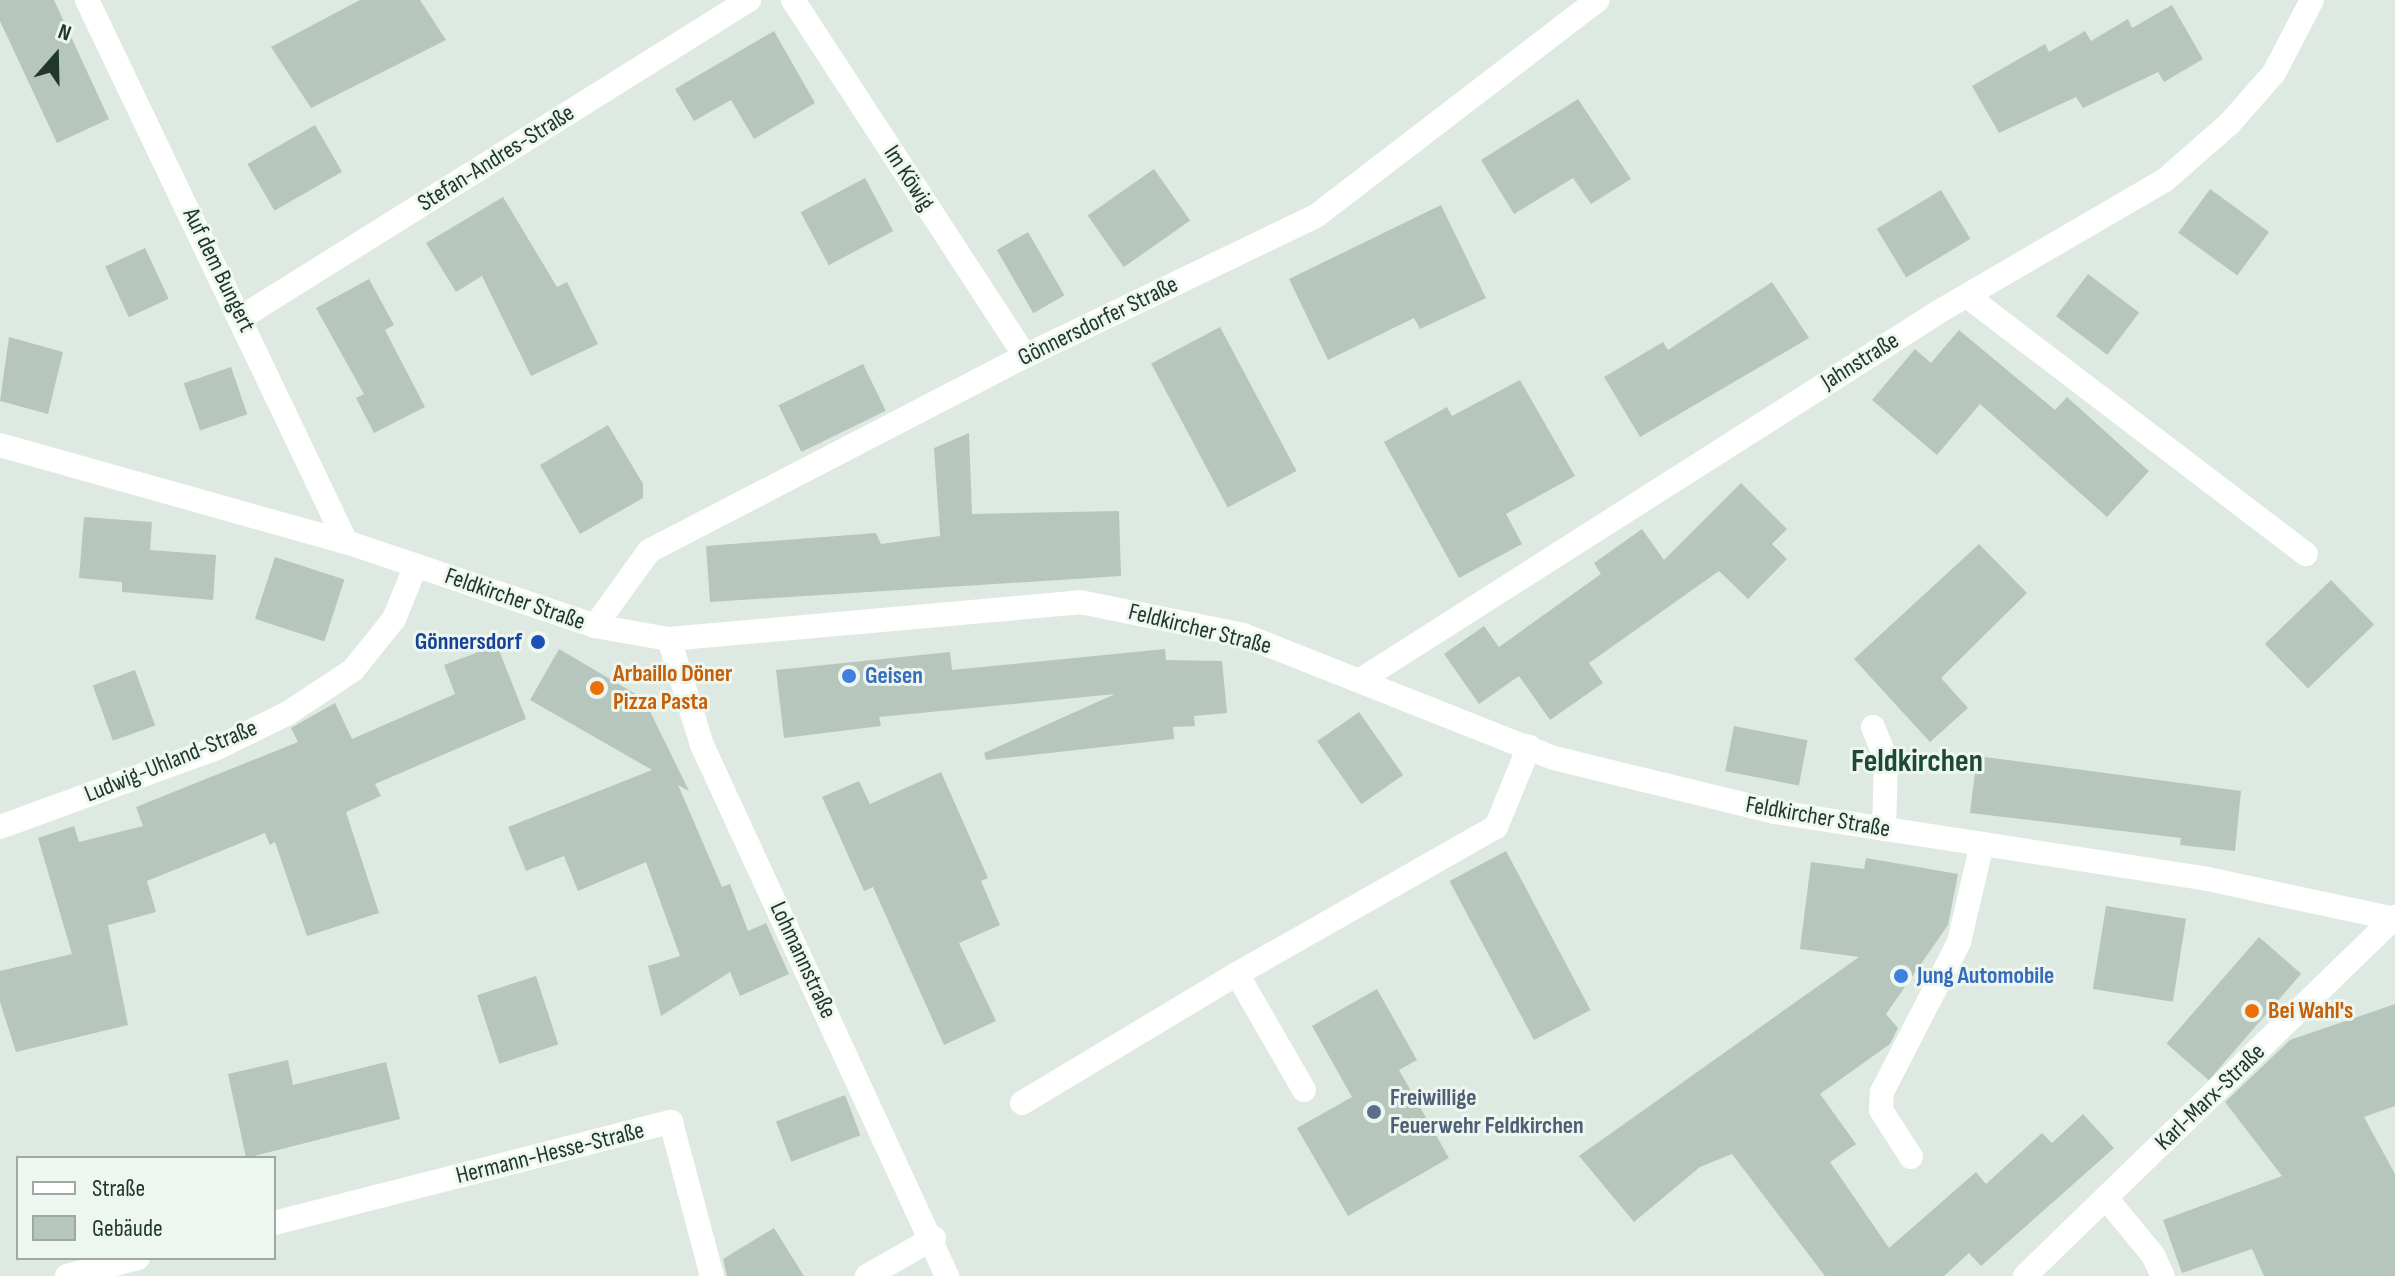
<!DOCTYPE html>
<meta charset="utf-8">
<style>
body{margin:0}
#map{position:relative;width:2395px;height:1276px;overflow:hidden;background:#dee9e2;font-family:"Sofia Sans Condensed",sans-serif}
div>[style]{position:absolute}
.building>*{inset:0;background:#b7c6bd;transform-origin:0 0}
.minor>*{height:24px;margin:-12px;padding:0 12px;transform-origin:12px;border-radius:12px;background:#fff}
.dots>*{width:22px;height:22px;translate:-50% -50%;box-sizing:border-box;border:4px solid #eef6f0;border-radius:50%}
span{translate:-50% -50%;white-space:nowrap;text-align:center;line-height:1.15;-webkit-text-stroke:6px #eef6f0;paint-order:stroke}
.street-label{font-size:24px;color:#20382c}
.transit-label{font-size:24px;color:#164399;font-weight:700}
.right{translate:-100% -50%;text-align:right}
.food-label{font-size:24px;color:#c56008;font-weight:700}
.left{translate:0 -50%;text-align:left}
.shop-label{font-size:24px;color:#366cbe;font-weight:700}
.service-label{font-size:24px;color:#4e5e75;font-weight:700}
.district-label{font-size:32px;color:#1e4935;font-weight:700}
.legend{position:absolute;left:16px;top:1156px;width:260px;height:104px;box-sizing:border-box;background:#eef6f0;border:2px solid #9caaa2;margin:0;padding:10px 14px;list-style:none;font-size:24px;color:#20382c}
.legend li{display:flex;align-items:center;gap:16px;height:40px}
.legend b{width:40px;border:2px solid #9caaa2}
.north{position:absolute;left:16px;top:16px;width:80px;height:80px;-webkit-text-stroke:6px #eef6f0;paint-order:stroke;rotate:20deg;font-size:22px;font-weight:700;line-height:32px;text-align:center;color:#20382c}
.north::after{content:'';display:block;margin:auto;width:28px;height:36px;background:#20382c;clip-path:polygon(50% 0,100% 100%,50% 72%,0 100%)}
</style>
<div id="map">
<div class="building">
<i style="clip-path:polygon(0 0,54px 0,109px 119px,57px 143px,0 21px)"></i>
<i style="clip-path:polygon(360px 0,420px 0,446px 40px,311px 108px,271px 47px)"></i>
<i style="clip-path:polygon(2172px 5px,2203px 59px,2164px 82px,2158px 72px,2083px 108px,2076px 97px,1999px 133px,1972px 86px,2045px 44px,2049px 52px,2085px 31px,2091px 41px,2128px 19px,2132px 28px)"></i>
<i style="clip-path:polygon(774px 31px,815px 103px,754px 139px,731px 100px,694px 121px,675px 89px)"></i>
<i style="clip-path:polygon(1578px 99px,1631px 179px,1591px 204px,1573px 178px,1514px 214px,1481px 160px)"></i>
<i style="left:315px;top:125px;width:54px;height:78px;rotate:60deg"></i>
<i style="left:1154px;top:169px;width:63px;height:81px;rotate:55deg"></i>
<i style="left:865px;top:178px;width:60px;height:73px;rotate:62deg"></i>
<i style="left:2210px;top:189px;width:73px;height:54px;rotate:36deg"></i>
<i style="left:1941px;top:190px;width:57px;height:75px;rotate:59deg"></i>
<i style="clip-path:polygon(503px 197px,557px 287px,567px 282px,598px 344px,531px 376px,482px 276px,456px 292px,426px 243px)"></i>
<i style="clip-path:polygon(1441px 205px,1486px 298px,1420px 329px,1414px 318px,1328px 360px,1289px 279px)"></i>
<i style="left:1028px;top:232px;width:73px;height:36px;rotate:60deg"></i>
<i style="left:145px;top:248px;width:56px;height:44px;rotate:65deg"></i>
<i style="left:2088px;top:274px;width:64px;height:53px;rotate:37deg"></i>
<i style="clip-path:polygon(369px 279px,394px 325px,385px 330px,425px 407px,374px 433px,356px 398px,364px 394px,316px 308px)"></i>
<i style="clip-path:polygon(1772px 282px,1809px 338px,1640px 437px,1604px 377px,1663px 342px,1668px 350px)"></i>
<i style="left:1220px;top:327px;width:163px;height:78px;rotate:62deg"></i>
<i style="clip-path:polygon(1959px 330px,2055px 410px,2067px 397px,2149px 471px,2107px 517px,1980px 404px,1937px 455px,1872px 400px,1915px 349px,1931px 363px)"></i>
<i style="clip-path:polygon(9px 337px,63px 352px,48px 414px,0 401px)"></i>
<i style="left:863px;top:364px;width:52px;height:94px;rotate:64deg"></i>
<i style="left:231px;top:367px;width:50px;height:50px;rotate:71deg"></i>
<i style="clip-path:polygon(1520px 380px,1575px 476px,1506px 514px,1522px 544px,1459px 578px,1384px 442px,1447px 407px,1452px 416px)"></i>
<i style="clip-path:polygon(608px 425px,643px 484px,643px 498px,580px 534px,540px 465px)"></i>
<i style="clip-path:polygon(969px 433px,972px 514px,1119px 511px,1121px 576px,710px 602px,706px 546px,876px 533px,881px 544px,940px 536px,934px 448px)"></i>
<i style="clip-path:polygon(1741px 483px,1787px 529px,1772px 544px,1787px 559px,1748px 599px,1719px 571px,1589px 663px,1603px 683px,1550px 720px,1519px 676px,1479px 704px,1444px 654px,1484px 626px,1499px 647px,1601px 574px,1594px 563px,1642px 529px,1664px 560px)"></i>
<i style="clip-path:polygon(84px 517px,152px 522px,150px 550px,216px 555px,213px 600px,122px 592px,122px 582px,79px 578px)"></i>
<i style="clip-path:polygon(1979px 544px,2027px 593px,1941px 678px,1968px 708px,1930px 742px,1854px 659px)"></i>
<i style="left:275px;top:557px;width:73px;height:65px;rotate:18deg"></i>
<i style="left:2331px;top:580px;width:62px;height:92px;rotate:46deg"></i>
<i style="clip-path:polygon(497px 645px,526px 719px,375px 784px,381px 796px,346px 812px,379px 913px,307px 936px,275px 842px,270px 845px,265px 833px,147px 881px,156px 912px,108px 925px,128px 1025px,16px 1052px,0 1002px,0 971px,72px 954px,38px 838px,74px 826px,79px 842px,143px 826px,136px 807px,298px 742px,291px 728px,335px 703px,352px 739px,455px 694px,444px 665px)"></i>
<i style="clip-path:polygon(559px 649px,644px 699px,689px 791px,678px 785px,722px 887px,730px 884px,748px 931px,766px 923px,789px 974px,740px 996px,730px 972px,661px 1016px,648px 966px,680px 956px,646px 862px,578px 891px,564px 856px,526px 871px,508px 827px,652px 770px,530px 700px)"></i>
<i style="clip-path:polygon(1165px 649px,1166px 660px,1222px 661px,1227px 713px,1194px 716px,1195px 726px,1173px 727px,1174px 739px,986px 760px,984px 753px,1115px 694px,879px 717px,881px 726px,784px 738px,776px 670px,950px 652px,952px 670px)"></i>
<i style="left:135px;top:670px;width:59px;height:45px;rotate:70deg"></i>
<i style="left:1359px;top:712px;width:77px;height:51px;rotate:55deg"></i>
<i style="left:1734px;top:726px;width:75px;height:46px;rotate:11deg"></i>
<i style="clip-path:polygon(1977px 756px,2241px 791px,2235px 851px,2180px 845px,2181px 838px,1970px 813px)"></i>
<i style="clip-path:polygon(941px 772px,988px 878px,981px 881px,1000px 925px,959px 943px,996px 1021px,944px 1045px,873px 887px,864px 891px,822px 797px,859px 781px,870px 804px)"></i>
<i style="left:1506px;top:851px;width:180px;height:64px;rotate:62deg"></i>
<i style="clip-path:polygon(1866px 858px,1958px 874px,1948px 925px,1886px 1014px,1898px 1028px,1890px 1044px,1820px 1094px,1856px 1144px,1830px 1162px,1889px 1248px,1976px 1172px,1986px 1184px,2042px 1133px,2052px 1143px,2083px 1114px,2114px 1148px,1981px 1266px,1969px 1253px,1944px 1276px,1825px 1276px,1732px 1154px,1700px 1167px,1634px 1222px,1579px 1156px,1859px 957px,1800px 949px,1811px 862px,1864px 869px)"></i>
<i style="left:2106px;top:906px;width:81px;height:84px;rotate:9deg"></i>
<i style="left:2259px;top:937px;width:56px;height:141px;rotate:41deg"></i>
<i style="left:536px;top:976px;width:72px;height:62px;rotate:72deg"></i>
<i style="clip-path:polygon(1377px 989px,1417px 1060px,1399px 1070px,1449px 1158px,1348px 1216px,1297px 1128px,1352px 1097px,1312px 1026px)"></i>
<i style="clip-path:polygon(2395px 1004px,2395px 1106px,2364px 1117px,2395px 1174px,2395px 1276px,2264px 1276px,2252px 1249px,2182px 1273px,2163px 1220px,2282px 1176px,2225px 1102px,2290px 1040px)"></i>
<i style="clip-path:polygon(288px 1060px,293px 1085px,386px 1062px,400px 1119px,246px 1158px,228px 1074px)"></i>
<i style="left:845px;top:1095px;width:43px;height:74px;rotate:69deg"></i>
<i style="clip-path:polygon(774px 1228px,804px 1276px,727px 1276px,723px 1259px)"></i>
</div>
<div class="minor">
<i style="left:87px;top:0;width:601px;rotate:64.46deg"></i>
<i style="left:793px;top:0;width:425px;rotate:56.9deg"></i>
<i style="left:1967px;top:296px;width:426px;rotate:37.3deg"></i>
<i style="left:242px;top:317px;width:598px;rotate:-32.02deg"></i>
<i style="left:0;top:445px;width:359px;rotate:15.7deg"></i>
<i style="left:346px;top:542px;width:263px;rotate:18.6deg"></i>
<i style="left:595px;top:626px;width:75px;rotate:10deg"></i>
<i style="left:669px;top:639px;width:413px;rotate:-5.1deg"></i>
<i style="left:1080px;top:602px;width:166px;rotate:11.4deg"></i>
<i style="left:1243px;top:635px;width:334px;rotate:21.6deg"></i>
<i style="left:1554px;top:758px;width:228px;rotate:13.7deg"></i>
<i style="left:1776px;top:812px;width:437px;rotate:8.8deg"></i>
<i style="left:2208px;top:879px;width:191px;rotate:12.1deg"></i>
<i style="left:595px;top:626px;width:92px;rotate:-54.2deg"></i>
<i style="left:649px;top:551px;width:424px;rotate:-27.4deg"></i>
<i style="left:1025px;top:356px;width:323px;rotate:-25.7deg"></i>
<i style="left:1316px;top:216px;width:355px;rotate:-37.5deg"></i>
<i style="left:669px;top:639px;width:111px;rotate:72.7deg"></i>
<i style="left:702px;top:745px;width:585px;rotate:65.23deg"></i>
<i style="left:1362px;top:679px;width:685px;rotate:-32.48deg"></i>
<i style="left:1940px;top:311px;width:260px;rotate:-30.2deg"></i>
<i style="left:2165px;top:180px;width:86px;rotate:-41.2deg"></i>
<i style="left:2230px;top:123px;width:67px;rotate:-48.7deg"></i>
<i style="left:2274px;top:73px;width:82px;rotate:-62.5deg"></i>
<i style="left:1873px;top:727px;width:35px;rotate:68deg"></i>
<i style="left:1886px;top:759px;width:70px;rotate:91.6deg"></i>
<i style="left:0;top:827px;width:231px;rotate:-20deg"></i>
<i style="left:217px;top:748px;width:79px;rotate:-26.2deg"></i>
<i style="left:288px;top:713px;width:78px;rotate:-33.5deg"></i>
<i style="left:353px;top:670px;width:65px;rotate:-51.2deg"></i>
<i style="left:394px;top:619px;width:58px;rotate:-67.8deg"></i>
<i style="left:1304px;top:1090px;width:134px;rotate:-120deg"></i>
<i style="left:1237px;top:974px;width:298px;rotate:-29.6deg"></i>
<i style="left:1496px;top:827px;width:87px;rotate:-67.6deg"></i>
<i style="left:1022px;top:1103px;width:251px;rotate:-31deg"></i>
<i style="left:1911px;top:1157px;width:56px;rotate:-122.6deg"></i>
<i style="left:1881px;top:1110px;width:18px;rotate:-87deg"></i>
<i style="left:1882px;top:1092px;width:169px;rotate:-62.8deg"></i>
<i style="left:1959px;top:942px;width:101px;rotate:-76.8deg"></i>
<i style="left:2106px;top:1198px;width:74px;rotate:50.5deg"></i>
<i style="left:2153px;top:1255px;width:23px;rotate:65deg"></i>
<i style="left:274px;top:1223px;width:410px;rotate:-14.3deg"></i>
<i style="left:671px;top:1122px;width:159px;rotate:75.1deg"></i>
<i style="left:67px;top:1276px;width:73px;rotate:-14.2deg"></i>
<i style="left:867px;top:1276px;width:77px;rotate:-29.6deg"></i>
<i style="left:2025px;top:1276px;width:516px;rotate:-44.14deg"></i>
</div>
<div class="dots">
<i style="left:538px;top:642px;background:#1a4fb4"></i>
<i style="left:849px;top:676px;background:#3f7fe0"></i>
<i style="left:597px;top:688px;background:#e8710a"></i>
<i style="left:1901px;top:976px;background:#3f7fe0"></i>
<i style="left:2252px;top:1011px;background:#e8710a"></i>
<i style="left:1374px;top:1112px;background:#5c6f8a"></i>
</div>
<div class="street-label">
<span style="left:496px;top:158px;rotate:-32deg">Stefan-Andres-Straße</span>
<span style="left:909px;top:178px;rotate:57deg">Im Köwig</span>
<span style="left:219px;top:270px;rotate:64deg">Auf dem Bungert</span>
<span style="left:1098px;top:321px;rotate:-26deg">Gönnersdorfer Straße</span>
<span style="left:1860px;top:361px;rotate:-32deg">Jahnstraße</span>
<span style="left:515px;top:599px;rotate:19deg">Feldkircher Straße</span>
<span style="left:1200px;top:629px;rotate:14deg">Feldkircher Straße</span>
<span style="left:171px;top:761px;rotate:-22deg">Ludwig-Uhland-Straße</span>
<span style="left:1818px;top:817px;rotate:10deg">Feldkircher Straße</span>
<span style="left:803px;top:960px;rotate:65deg">Lohmannstraße</span>
<span style="left:2210px;top:1097px;rotate:-44deg">Karl-Marx-Straße</span>
<span style="left:550px;top:1153px;rotate:-14deg">Hermann-Hesse-Straße</span>
</div>
<div class="transit-label">
<span class="right" style="left:522px;top:642px">Gönnersdorf</span>
</div>
<div class="food-label">
<span class="left" style="left:613px;top:688px">Arbaillo Döner<br>Pizza Pasta</span>
<span class="left" style="left:2268px;top:1011px">Bei Wahl's</span>
</div>
<div class="shop-label">
<span class="left" style="left:865px;top:676px">Geisen</span>
<span class="left" style="left:1917px;top:976px">Jung Automobile</span>
</div>
<div class="service-label">
<span class="left" style="left:1390px;top:1112px">Freiwillige<br>Feuerwehr Feldkirchen</span>
</div>
<div class="district-label">
<span style="left:1917px;top:762px">Feldkirchen</span>
</div>
<ul class="legend">
<li><b style="height:10px;background:#fff"></b>Straße</li>
<li><b style="height:22px;background:#b7c6bd"></b>Gebäude</li>
</ul>
<div class="north">N</div>
</div>
